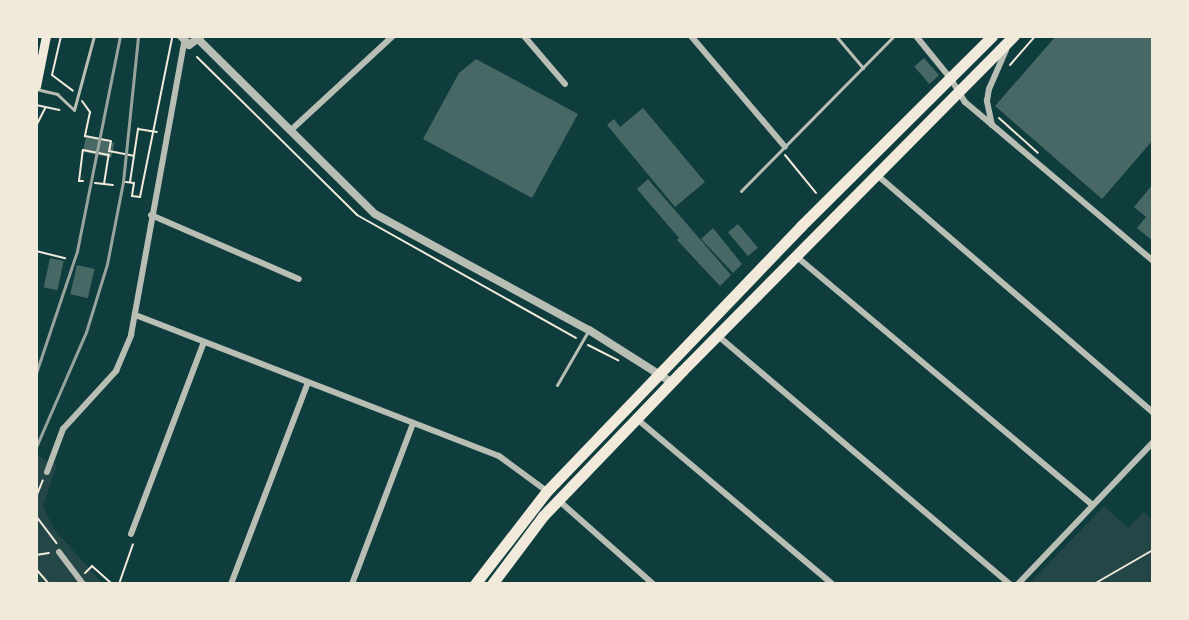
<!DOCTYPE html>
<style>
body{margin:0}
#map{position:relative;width:1189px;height:620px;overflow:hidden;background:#0f3d3e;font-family:"Source Sans 3",sans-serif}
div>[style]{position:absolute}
.green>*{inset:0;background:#244646}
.building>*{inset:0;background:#486865;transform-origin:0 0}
.path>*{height:2px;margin:-1px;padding:0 1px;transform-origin:1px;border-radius:1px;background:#f1e9da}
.service>*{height:3px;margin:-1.5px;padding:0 1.5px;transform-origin:1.5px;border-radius:1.5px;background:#b8beb3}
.minor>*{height:6px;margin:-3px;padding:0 3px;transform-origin:3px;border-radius:3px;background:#b8beb3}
.tertiary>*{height:8px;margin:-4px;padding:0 4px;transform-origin:4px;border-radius:4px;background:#b8beb3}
.secondary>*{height:9px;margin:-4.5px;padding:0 4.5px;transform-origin:4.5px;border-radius:4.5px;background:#f1e9da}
.trunk>*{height:11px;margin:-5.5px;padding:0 5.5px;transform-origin:5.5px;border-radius:5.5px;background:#f1e9da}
.rail>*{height:3px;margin:-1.5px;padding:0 1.5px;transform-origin:1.5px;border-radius:1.5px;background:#97a49c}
span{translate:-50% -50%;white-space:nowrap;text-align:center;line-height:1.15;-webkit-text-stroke:7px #f1e9da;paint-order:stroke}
.frame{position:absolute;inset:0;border:38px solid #f1e9da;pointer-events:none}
</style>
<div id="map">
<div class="green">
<i style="clip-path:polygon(38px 456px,57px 465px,43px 506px,54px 529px,103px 584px,36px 584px)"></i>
<i style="clip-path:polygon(1104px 506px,1128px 528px,1144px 512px,1153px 521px,1153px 584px,1029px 584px)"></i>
</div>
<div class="building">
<i style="clip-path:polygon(1056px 36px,1153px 36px,1153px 140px,1102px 199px,995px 106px)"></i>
<i style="left:924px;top:58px;width:23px;height:13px;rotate:49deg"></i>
<i style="clip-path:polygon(476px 59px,578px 114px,532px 198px,423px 139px,459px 73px)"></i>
<i style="clip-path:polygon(643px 108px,705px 182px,675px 207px,607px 125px,614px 119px,620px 127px)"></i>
<i style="left:86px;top:137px;width:29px;height:15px;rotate:12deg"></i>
<i style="clip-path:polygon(648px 179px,731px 275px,720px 286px,677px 240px,679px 238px,637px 189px)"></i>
<i style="clip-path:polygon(1153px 184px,1153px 241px,1137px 228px,1146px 217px,1134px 207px)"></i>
<i style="left:738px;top:224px;width:31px;height:13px;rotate:50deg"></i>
<i style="clip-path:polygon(713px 228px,742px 264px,733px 273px,701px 239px)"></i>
<i style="left:50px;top:258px;width:14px;height:30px;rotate:12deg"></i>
<i style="left:77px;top:265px;width:18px;height:30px;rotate:13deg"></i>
</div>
<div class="path">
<i style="left:61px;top:36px;width:40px;rotate:103deg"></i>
<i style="left:52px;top:75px;width:26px;rotate:37deg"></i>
<i style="left:197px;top:57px;width:225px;rotate:44.6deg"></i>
<i style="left:357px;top:215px;width:251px;rotate:29.3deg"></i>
<i style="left:1010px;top:65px;width:38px;rotate:-49deg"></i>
<i style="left:82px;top:101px;width:14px;rotate:54deg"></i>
<i style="left:90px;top:112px;width:25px;rotate:102deg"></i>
<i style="left:85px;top:136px;width:26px;rotate:11deg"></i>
<i style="left:111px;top:141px;width:10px;rotate:101deg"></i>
<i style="left:109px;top:151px;width:25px;rotate:11deg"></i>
<i style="left:36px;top:105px;width:24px;rotate:12deg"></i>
<i style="left:999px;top:118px;width:52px;rotate:41.9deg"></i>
<i style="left:36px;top:126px;width:20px;rotate:-63deg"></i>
<i style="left:785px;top:155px;width:49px;rotate:50.8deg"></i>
<i style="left:83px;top:181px;width:4px;rotate:180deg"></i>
<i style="left:79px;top:181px;width:31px;rotate:-83deg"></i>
<i style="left:83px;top:150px;width:26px;rotate:11deg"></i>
<i style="left:126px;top:182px;width:8px;rotate:7deg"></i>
<i style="left:134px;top:183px;width:13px;rotate:99deg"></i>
<i style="left:132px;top:196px;width:8px;rotate:7deg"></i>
<i style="left:130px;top:182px;width:54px;rotate:-81.4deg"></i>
<i style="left:138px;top:129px;width:19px;rotate:9deg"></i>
<i style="left:95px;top:183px;width:18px;rotate:6deg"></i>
<i style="left:104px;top:184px;width:30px;rotate:-81deg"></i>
<i style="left:140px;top:197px;width:162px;rotate:-78.6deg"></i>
<i style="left:36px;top:251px;width:30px;rotate:14deg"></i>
<i style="left:588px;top:345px;width:34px;rotate:27deg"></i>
<i style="left:36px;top:497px;width:18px;rotate:-68deg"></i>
<i style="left:36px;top:516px;width:34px;rotate:53deg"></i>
<i style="left:36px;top:555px;width:13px;rotate:-9deg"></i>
<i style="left:36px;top:569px;width:20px;rotate:49deg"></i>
<i style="left:85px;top:573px;width:10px;rotate:-45deg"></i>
<i style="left:92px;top:566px;width:27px;rotate:42deg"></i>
<i style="left:119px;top:584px;width:42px;rotate:-70.7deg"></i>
<i style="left:1094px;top:584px;width:68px;rotate:-30deg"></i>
</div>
<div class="service">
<i style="left:836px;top:36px;width:42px;rotate:49.8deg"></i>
<i style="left:36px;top:89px;width:22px;rotate:13deg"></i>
<i style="left:57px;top:94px;width:22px;rotate:43deg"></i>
<i style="left:74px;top:110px;width:77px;rotate:-74.9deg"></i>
<i style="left:741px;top:191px;width:218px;rotate:-45.4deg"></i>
<i style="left:557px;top:385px;width:60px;rotate:-60deg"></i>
</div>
<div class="minor">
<i style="left:524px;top:36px;width:63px;rotate:49.5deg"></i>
<i style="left:691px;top:36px;width:145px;rotate:49.7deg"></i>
<i style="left:916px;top:36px;width:55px;rotate:50.9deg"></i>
<i style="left:951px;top:79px;width:27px;rotate:59deg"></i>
<i style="left:965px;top:102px;width:246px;rotate:40.2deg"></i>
<i style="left:992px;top:125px;width:25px;rotate:-102deg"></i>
<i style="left:987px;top:101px;width:12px;rotate:-81deg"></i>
<i style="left:989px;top:89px;width:43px;rotate:-66.4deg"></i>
<i style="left:290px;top:131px;width:140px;rotate:-42.7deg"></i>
<i style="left:877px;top:175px;width:364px;rotate:40.7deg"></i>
<i style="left:151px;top:215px;width:161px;rotate:23.4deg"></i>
<i style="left:797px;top:257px;width:386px;rotate:40deg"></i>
<i style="left:138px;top:316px;width:387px;rotate:21.2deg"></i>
<i style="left:499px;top:456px;width:61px;rotate:36.3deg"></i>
<i style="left:717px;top:335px;width:385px;rotate:40.4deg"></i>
<i style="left:637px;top:419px;width:255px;rotate:40.2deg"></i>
<i style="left:47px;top:472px;width:46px;rotate:-69.6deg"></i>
<i style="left:63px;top:429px;width:79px;rotate:-47.6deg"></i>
<i style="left:116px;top:371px;width:39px;rotate:-67deg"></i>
<i style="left:131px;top:335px;width:298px;rotate:-79.7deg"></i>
<i style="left:557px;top:499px;width:128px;rotate:41.5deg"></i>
<i style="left:131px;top:534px;width:205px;rotate:-69.2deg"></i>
<i style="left:59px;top:552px;width:40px;rotate:53deg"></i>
<i style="left:231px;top:584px;width:216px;rotate:-69.1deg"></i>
<i style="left:352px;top:584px;width:172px;rotate:-69.2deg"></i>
<i style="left:1018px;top:584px;width:196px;rotate:-46.4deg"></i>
</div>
<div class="tertiary">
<i style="left:181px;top:36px;width:12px;rotate:48deg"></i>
<i style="left:189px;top:45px;width:14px;rotate:-36deg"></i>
<i style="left:199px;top:40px;width:247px;rotate:44.7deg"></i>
<i style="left:375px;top:214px;width:243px;rotate:28.5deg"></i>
<i style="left:589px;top:330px;width:97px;rotate:32.4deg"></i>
</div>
<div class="secondary">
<i style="left:36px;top:86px;width:51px;rotate:-78.7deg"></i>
</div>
<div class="trunk">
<i style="left:475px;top:584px;width:118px;rotate:-52.3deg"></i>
<i style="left:547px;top:491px;width:367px;rotate:-46.2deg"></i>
<i style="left:801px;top:226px;width:269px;rotate:-44.8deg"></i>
<i style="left:492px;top:584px;width:85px;rotate:-53.1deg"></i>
<i style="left:543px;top:516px;width:201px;rotate:-46.2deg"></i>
<i style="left:682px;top:371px;width:472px;rotate:-45.3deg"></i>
</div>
<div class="rail">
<i style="left:36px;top:373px;width:129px;rotate:-71.4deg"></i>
<i style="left:77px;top:251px;width:219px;rotate:-78.7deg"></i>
<i style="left:36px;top:447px;width:125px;rotate:-66.5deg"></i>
<i style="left:86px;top:332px;width:71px;rotate:-72.8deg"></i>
<i style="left:107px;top:264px;width:84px;rotate:-79deg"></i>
<i style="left:123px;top:182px;width:147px;rotate:-84.1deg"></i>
</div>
<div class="frame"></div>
</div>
